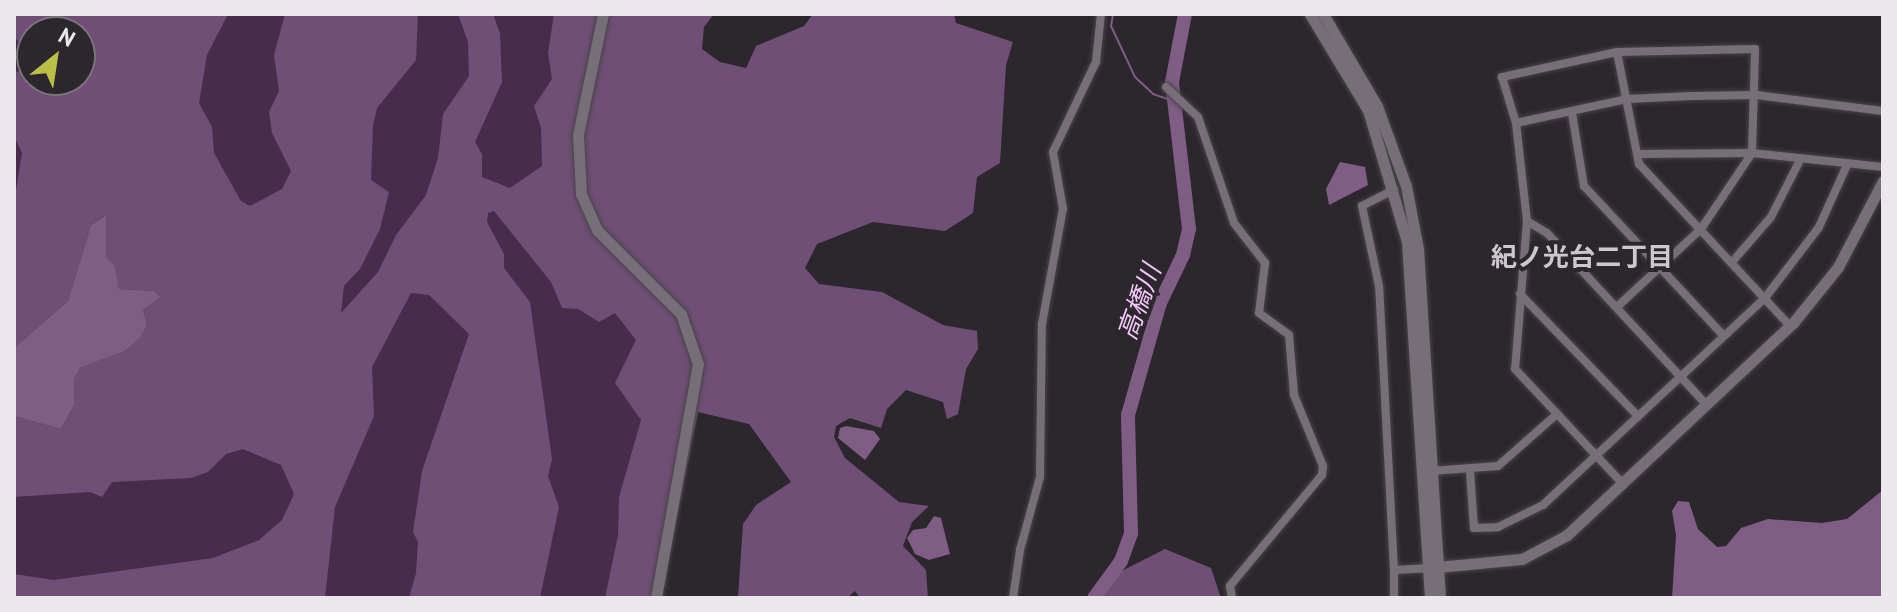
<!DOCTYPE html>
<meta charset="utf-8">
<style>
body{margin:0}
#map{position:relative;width:1897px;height:612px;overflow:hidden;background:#2c262d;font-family:"PT Sans","Noto Sans JP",sans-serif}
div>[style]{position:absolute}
.green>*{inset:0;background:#482c4c}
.forest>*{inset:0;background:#704f76}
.water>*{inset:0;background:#7f5d85}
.stream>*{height:2px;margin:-1px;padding:0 1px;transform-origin:1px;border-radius:1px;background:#7f5d85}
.river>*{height:14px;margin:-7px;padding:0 7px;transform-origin:7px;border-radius:7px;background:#7f5d85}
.roads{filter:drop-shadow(0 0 2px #484349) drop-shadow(0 0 2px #484349)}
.minor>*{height:8px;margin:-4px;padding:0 4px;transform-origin:4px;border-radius:4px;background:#766f77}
.tertiary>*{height:11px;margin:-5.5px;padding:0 5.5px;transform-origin:5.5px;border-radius:5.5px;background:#766f77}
span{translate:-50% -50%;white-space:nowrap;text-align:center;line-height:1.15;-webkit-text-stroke:8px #2c262d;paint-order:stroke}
.neighbourhood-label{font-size:26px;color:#cfc7d0;font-weight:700}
.water-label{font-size:26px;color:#f3c7f9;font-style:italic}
.frame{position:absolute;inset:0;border:16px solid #ebe8ec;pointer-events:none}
.north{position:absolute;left:16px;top:16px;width:80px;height:80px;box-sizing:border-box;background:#2c262d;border:2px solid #787479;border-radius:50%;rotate:30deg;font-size:22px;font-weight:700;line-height:32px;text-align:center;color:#ebe8ec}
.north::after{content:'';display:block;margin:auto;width:28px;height:36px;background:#bac045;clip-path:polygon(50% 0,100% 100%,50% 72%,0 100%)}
</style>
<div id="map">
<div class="green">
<i style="clip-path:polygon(evenodd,14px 14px,599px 14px,665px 302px,651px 598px,14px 598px,14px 14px,32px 32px,80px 32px,80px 80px,32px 80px,32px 32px)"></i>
</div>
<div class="forest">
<i style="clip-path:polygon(14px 14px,228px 14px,207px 55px,199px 103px,212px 127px,214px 153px,241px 201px,250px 206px,282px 189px,291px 171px,272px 133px,269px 112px,279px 91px,274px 55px,285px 14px,418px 14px,416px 60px,377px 108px,373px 125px,371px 180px,389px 192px,380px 229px,360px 269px,344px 286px,341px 313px,378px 272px,396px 235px,426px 195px,438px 158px,443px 114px,469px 76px,468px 42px,458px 14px,493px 14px,500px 33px,502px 82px,475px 142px,482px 154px,482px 177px,510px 188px,542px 166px,541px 128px,534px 106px,552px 79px,548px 53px,554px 14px,714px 14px,704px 27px,702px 49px,720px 62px,746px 68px,756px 46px,804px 26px,813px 14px,954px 14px,956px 23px,1013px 42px,1006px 65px,1000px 163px,977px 177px,973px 213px,945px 231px,873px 222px,817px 244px,805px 268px,819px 284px,882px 292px,943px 325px,977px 331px,978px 349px,966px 369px,958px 414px,947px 419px,943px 402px,906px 390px,887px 409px,881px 428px,850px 418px,836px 426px,834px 437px,845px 458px,899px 502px,929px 506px,912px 522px,903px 546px,926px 570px,928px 598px,860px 598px,855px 591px,847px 598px,738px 598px,743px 524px,756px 505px,791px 482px,749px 424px,698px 412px,661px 598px,605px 598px,618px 535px,619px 497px,641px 420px,615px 383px,636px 340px,615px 313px,599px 322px,578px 309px,562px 308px,551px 282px,494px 211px,488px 213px,487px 222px,504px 254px,504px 268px,530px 302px,552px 459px,548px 476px,559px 507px,540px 598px,409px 598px,416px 573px,418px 542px,413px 532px,422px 471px,469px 334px,429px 295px,411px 293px,372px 367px,374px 416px,335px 507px,325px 598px,14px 598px,14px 574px,54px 580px,213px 558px,259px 540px,282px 520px,294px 494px,281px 465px,243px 449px,226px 454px,208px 472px,191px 478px,112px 482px,102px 497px,90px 492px,14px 497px,14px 416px,61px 429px,74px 405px,74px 380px,80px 368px,125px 351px,147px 325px,143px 310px,154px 291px,119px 289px,115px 266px,106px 259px,105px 215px,91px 225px,68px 301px,14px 348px,14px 203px,22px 153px,14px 136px,14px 73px,32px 66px,32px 80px,80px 80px,80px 32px,32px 32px,32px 43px,23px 46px,14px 37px)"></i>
<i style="clip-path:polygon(1165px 549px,1211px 568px,1221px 598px,1088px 598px,1098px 583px)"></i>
</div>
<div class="water">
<i style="clip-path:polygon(1340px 162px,1365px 167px,1368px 185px,1329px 205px,1326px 189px)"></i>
<i style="clip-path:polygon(106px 215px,106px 258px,115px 266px,119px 289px,154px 291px,160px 297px,143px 310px,147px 325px,141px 336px,125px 351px,80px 368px,74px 380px,74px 405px,61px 429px,14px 416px,14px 348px,68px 301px,91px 225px)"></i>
<i style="clip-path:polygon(846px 426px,874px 431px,880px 439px,865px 460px,838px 438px,840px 428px)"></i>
<i style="clip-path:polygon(1883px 490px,1883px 598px,1672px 598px,1676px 535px,1672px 511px,1678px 501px,1689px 502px,1698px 529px,1717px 547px,1726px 546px,1741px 528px,1768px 519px,1822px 523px,1847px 519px)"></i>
<i style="clip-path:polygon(934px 516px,941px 518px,950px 554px,929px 560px,915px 554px,907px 538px,913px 530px,926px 528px)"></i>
</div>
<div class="stream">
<i style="left:1113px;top:14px;width:12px;rotate:99deg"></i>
<i style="left:1111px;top:26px;width:56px;rotate:64.8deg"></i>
<i style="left:1135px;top:77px;width:25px;rotate:43deg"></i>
<i style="left:1153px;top:94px;width:21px;rotate:19deg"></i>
</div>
<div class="river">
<i style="left:1094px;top:598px;width:46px;rotate:-53.9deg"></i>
<i style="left:1121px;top:561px;width:30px;rotate:-70deg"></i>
<i style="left:1131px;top:533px;width:118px;rotate:-91.5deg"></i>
<i style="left:1128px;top:415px;width:116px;rotate:-74.1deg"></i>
<i style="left:1160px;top:303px;width:53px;rotate:-64.4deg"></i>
<i style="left:1183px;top:255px;width:27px;rotate:-77deg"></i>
<i style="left:1189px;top:229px;width:148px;rotate:-96.6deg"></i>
<i style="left:1172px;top:82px;width:69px;rotate:-79.2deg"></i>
</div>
<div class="roads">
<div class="minor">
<i style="left:1617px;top:52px;width:114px;rotate:78.9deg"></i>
<i style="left:1639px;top:164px;width:221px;rotate:47deg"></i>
<i style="left:1166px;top:87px;width:44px;rotate:43.2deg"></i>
<i style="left:1198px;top:117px;width:112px;rotate:71.2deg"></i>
<i style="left:1234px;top:223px;width:51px;rotate:52.2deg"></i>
<i style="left:1265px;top:263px;width:50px;rotate:96.8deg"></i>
<i style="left:1259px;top:313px;width:37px;rotate:36deg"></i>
<i style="left:1289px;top:335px;width:60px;rotate:85.2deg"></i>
<i style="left:1294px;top:395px;width:77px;rotate:67.8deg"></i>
<i style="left:1323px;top:466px;width:9px;rotate:96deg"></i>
<i style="left:1322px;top:475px;width:144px;rotate:129.7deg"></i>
<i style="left:1230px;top:586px;width:12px;rotate:81deg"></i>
<i style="left:1572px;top:113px;width:74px;rotate:80.7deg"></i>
<i style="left:1584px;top:186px;width:205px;rotate:47deg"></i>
<i style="left:1516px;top:123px;width:114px;rotate:-12.2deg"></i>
<i style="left:1627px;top:99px;width:65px;rotate:-2.6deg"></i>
<i style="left:1692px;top:96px;width:64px;rotate:-0.9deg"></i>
<i style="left:1756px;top:95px;width:128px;rotate:7.2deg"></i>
<i style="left:1638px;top:154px;width:114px;rotate:-0.5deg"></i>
<i style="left:1752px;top:153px;width:132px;rotate:6.1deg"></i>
<i style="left:1527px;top:221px;width:23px;rotate:31deg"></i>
<i style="left:1547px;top:233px;width:233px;rotate:47.1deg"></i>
<i style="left:1733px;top:261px;width:58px;rotate:-49.2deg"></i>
<i style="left:1771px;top:217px;width:66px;rotate:-63deg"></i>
<i style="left:1520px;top:294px;width:170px;rotate:46deg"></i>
<i style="left:1618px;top:306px;width:113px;rotate:-42.9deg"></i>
<i style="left:1701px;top:229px;width:92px;rotate:-56.1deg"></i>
<i style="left:1752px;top:153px;width:104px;rotate:-88.3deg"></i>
<i style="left:1755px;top:49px;width:138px;rotate:178.8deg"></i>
<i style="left:1617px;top:52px;width:118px;rotate:167.7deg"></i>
<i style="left:1502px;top:77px;width:48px;rotate:73.1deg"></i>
<i style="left:1516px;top:123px;width:99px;rotate:83.6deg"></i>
<i style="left:1527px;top:221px;width:148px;rotate:94.6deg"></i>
<i style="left:1515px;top:369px;width:156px;rotate:46.8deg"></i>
<i style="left:1431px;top:471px;width:67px;rotate:-4.3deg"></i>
<i style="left:1498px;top:466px;width:79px;rotate:-41.4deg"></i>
<i style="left:1470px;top:471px;width:57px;rotate:86deg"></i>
<i style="left:1474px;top:528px;width:24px;rotate:-2deg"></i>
<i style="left:1498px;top:527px;width:50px;rotate:-26.1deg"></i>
<i style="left:1543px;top:505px;width:304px;rotate:-43deg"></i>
<i style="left:1765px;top:298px;width:89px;rotate:-52.7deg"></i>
<i style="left:1819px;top:227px;width:68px;rotate:-65.7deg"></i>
<i style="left:1394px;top:570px;width:284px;rotate:-93deg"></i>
<i style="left:1379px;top:286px;width:82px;rotate:-102deg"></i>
<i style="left:1362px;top:206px;width:36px;rotate:-27deg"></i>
<i style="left:1013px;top:598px;width:49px;rotate:-81.7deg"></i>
<i style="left:1020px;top:550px;width:76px;rotate:-74.7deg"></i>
<i style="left:1040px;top:477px;width:153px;rotate:-89.3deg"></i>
<i style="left:1042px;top:324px;width:117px;rotate:-79.7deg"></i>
<i style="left:1063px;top:209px;width:58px;rotate:-100deg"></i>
<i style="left:1053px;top:152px;width:100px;rotate:-64.5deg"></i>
<i style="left:1096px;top:62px;width:48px;rotate:-84.1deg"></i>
<i style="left:1394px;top:598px;width:28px;rotate:-90deg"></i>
<i style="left:1394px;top:570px;width:33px;rotate:-3deg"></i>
</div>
<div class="tertiary">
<i style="left:603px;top:14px;width:124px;rotate:101.7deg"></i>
<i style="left:578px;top:135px;width:59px;rotate:87.1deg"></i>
<i style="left:581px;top:194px;width:39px;rotate:66deg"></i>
<i style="left:597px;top:230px;width:119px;rotate:45deg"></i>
<i style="left:681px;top:314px;width:53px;rotate:71.2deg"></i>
<i style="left:698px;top:364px;width:238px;rotate:100.2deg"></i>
<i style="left:1310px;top:14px;width:112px;rotate:58.9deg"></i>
<i style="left:1368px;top:110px;width:138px;rotate:73.5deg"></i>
<i style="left:1407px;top:242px;width:357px;rotate:86.3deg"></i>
<i style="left:1323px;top:14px;width:107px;rotate:59.6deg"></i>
<i style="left:1377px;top:106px;width:85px;rotate:70.1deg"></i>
<i style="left:1406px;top:186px;width:64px;rotate:79.2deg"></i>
<i style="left:1418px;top:249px;width:350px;rotate:86.4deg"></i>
<i style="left:1427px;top:568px;width:95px;rotate:-5.4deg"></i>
<i style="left:1522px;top:559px;width:51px;rotate:-28.1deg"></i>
<i style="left:1567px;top:535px;width:310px;rotate:-43.2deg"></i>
<i style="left:1793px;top:323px;width:72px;rotate:-51.2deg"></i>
<i style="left:1838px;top:267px;width:97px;rotate:-62.4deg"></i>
</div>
</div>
<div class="neighbourhood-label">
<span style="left:1582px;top:257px">紀ノ光台二丁目</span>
</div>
<div class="water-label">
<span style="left:1139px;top:302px;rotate:-70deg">高橋川</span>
</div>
<div class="frame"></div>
<div class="north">N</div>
</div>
